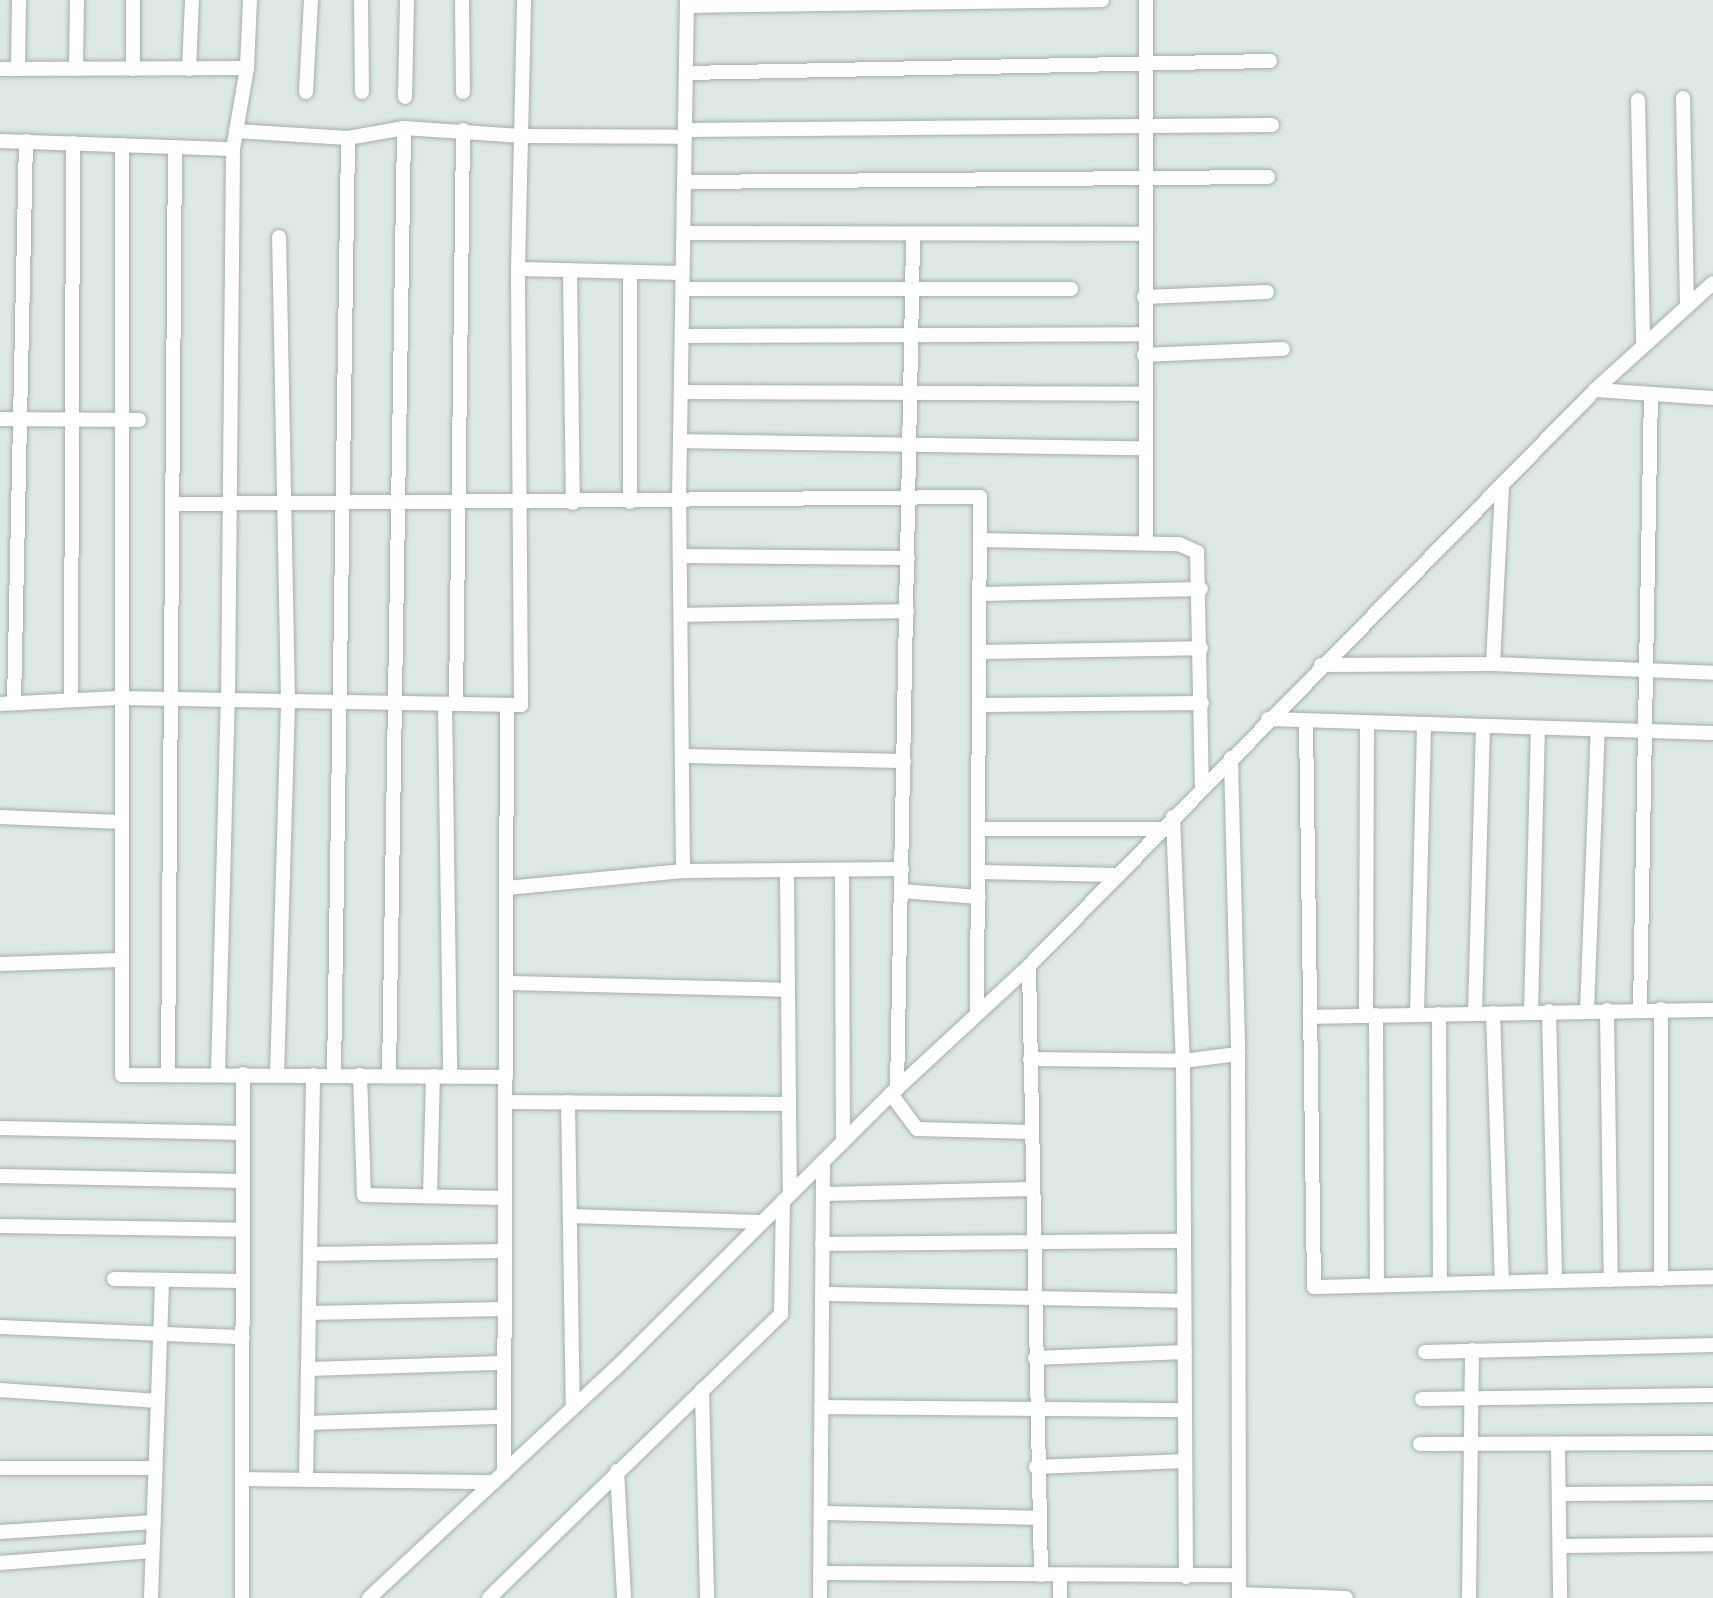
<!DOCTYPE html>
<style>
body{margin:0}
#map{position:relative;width:1713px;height:1598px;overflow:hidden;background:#dee9e4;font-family:Karla,sans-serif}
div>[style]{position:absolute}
.roads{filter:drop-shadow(0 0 2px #a1b0ab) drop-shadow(0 0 2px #a1b0ab)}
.street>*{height:14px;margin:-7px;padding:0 7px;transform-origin:7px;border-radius:7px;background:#fff}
span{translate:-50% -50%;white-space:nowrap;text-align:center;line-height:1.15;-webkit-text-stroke:6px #eef6f2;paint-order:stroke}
</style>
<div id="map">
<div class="roads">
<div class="street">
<i style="left:361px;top:0;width:92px;rotate:89.4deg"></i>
<i style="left:462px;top:0;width:92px;rotate:89.4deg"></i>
<i style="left:1146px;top:0;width:543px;rotate:90deg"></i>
<i style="left:687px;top:6px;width:415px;rotate:-0.8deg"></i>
<i style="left:0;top:69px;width:247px;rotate:-0.2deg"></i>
<i style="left:247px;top:68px;width:68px;rotate:-87.5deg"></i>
<i style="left:18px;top:69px;width:69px;rotate:-89.2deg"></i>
<i style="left:76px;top:69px;width:69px;rotate:-89.2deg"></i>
<i style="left:133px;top:69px;width:69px;rotate:-90deg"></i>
<i style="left:189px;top:69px;width:69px;rotate:-87.5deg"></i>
<i style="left:686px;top:73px;width:584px;rotate:-1.18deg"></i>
<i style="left:306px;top:92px;width:92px;rotate:-86.9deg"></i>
<i style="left:405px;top:97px;width:97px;rotate:-88.8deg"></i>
<i style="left:1683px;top:98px;width:208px;rotate:88.9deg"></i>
<i style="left:1638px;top:100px;width:246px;rotate:88.8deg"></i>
<i style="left:685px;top:130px;width:587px;rotate:-0.49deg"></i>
<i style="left:236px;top:131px;width:112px;rotate:3.6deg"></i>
<i style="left:348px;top:138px;width:57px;rotate:-10.1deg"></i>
<i style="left:404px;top:128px;width:116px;rotate:3.9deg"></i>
<i style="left:520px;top:136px;width:165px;rotate:0.3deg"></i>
<i style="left:0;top:141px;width:233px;rotate:2deg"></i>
<i style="left:122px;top:145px;width:930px;rotate:90deg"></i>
<i style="left:122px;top:1075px;width:384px;rotate:0.3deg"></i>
<i style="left:684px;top:182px;width:584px;rotate:-0.49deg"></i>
<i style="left:684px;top:233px;width:461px;rotate:0.1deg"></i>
<i style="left:518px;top:269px;width:165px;rotate:1.4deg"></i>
<i style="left:570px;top:270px;width:233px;rotate:89.3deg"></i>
<i style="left:630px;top:272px;width:230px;rotate:90deg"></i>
<i style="left:683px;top:289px;width:388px"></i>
<i style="left:1144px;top:297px;width:123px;rotate:-2.3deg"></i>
<i style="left:682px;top:336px;width:462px;rotate:-0.2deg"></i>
<i style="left:1144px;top:355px;width:139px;rotate:-2.5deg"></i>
<i style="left:1595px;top:390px;width:118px;rotate:3.9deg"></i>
<i style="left:681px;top:392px;width:463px;rotate:0.2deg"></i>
<i style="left:0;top:419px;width:139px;rotate:0.4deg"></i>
<i style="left:680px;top:441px;width:465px;rotate:0.9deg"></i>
<i style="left:174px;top:504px;width:806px;rotate:-0.5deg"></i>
<i style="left:980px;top:497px;width:517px;rotate:90.33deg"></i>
<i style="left:980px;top:540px;width:199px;rotate:1.2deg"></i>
<i style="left:1179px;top:544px;width:20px;rotate:24deg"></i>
<i style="left:1197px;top:552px;width:235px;rotate:88.8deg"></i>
<i style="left:680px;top:556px;width:228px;rotate:0.5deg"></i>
<i style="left:980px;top:594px;width:221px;rotate:-1.3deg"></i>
<i style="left:681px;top:615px;width:226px;rotate:-1deg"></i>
<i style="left:980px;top:652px;width:221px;rotate:-1deg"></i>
<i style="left:1493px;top:664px;width:179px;rotate:-87.1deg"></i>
<i style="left:1321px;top:665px;width:172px;rotate:-0.3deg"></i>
<i style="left:1493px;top:664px;width:220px;rotate:2.3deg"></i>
<i style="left:71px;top:698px;width:555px;rotate:-89.79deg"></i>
<i style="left:14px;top:703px;width:562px;rotate:-88.78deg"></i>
<i style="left:0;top:704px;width:118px;rotate:-2.9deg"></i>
<i style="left:118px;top:698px;width:403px;rotate:1deg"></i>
<i style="left:521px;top:705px;width:436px;rotate:-90.4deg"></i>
<i style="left:518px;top:269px;width:269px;rotate:-88.7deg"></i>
<i style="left:445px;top:704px;width:372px;rotate:89.2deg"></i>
<i style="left:456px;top:704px;width:574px;rotate:-89.3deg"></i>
<i style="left:980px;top:705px;width:222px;rotate:-0.5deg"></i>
<i style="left:1268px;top:719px;width:445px;rotate:1.8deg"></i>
<i style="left:1306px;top:721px;width:566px;rotate:89.19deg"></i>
<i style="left:1314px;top:1287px;width:399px;rotate:-1.4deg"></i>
<i style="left:682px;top:756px;width:222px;rotate:1.3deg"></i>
<i style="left:1231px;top:758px;width:296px;rotate:88.6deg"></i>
<i style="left:1238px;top:1054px;width:544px;rotate:89.89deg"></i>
<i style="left:0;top:817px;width:120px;rotate:2.4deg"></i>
<i style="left:1173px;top:817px;width:244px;rotate:87.7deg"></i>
<i style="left:1183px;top:1061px;width:516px;rotate:89.67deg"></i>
<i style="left:980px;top:829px;width:181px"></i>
<i style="left:683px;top:871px;width:370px;rotate:-90.6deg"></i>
<i style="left:679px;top:501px;width:501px;rotate:-89.09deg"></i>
<i style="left:842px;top:872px;width:270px;rotate:89.8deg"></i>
<i style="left:980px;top:872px;width:136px;rotate:1.3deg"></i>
<i style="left:787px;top:874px;width:320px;rotate:89.5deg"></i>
<i style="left:507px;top:888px;width:177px;rotate:-5.5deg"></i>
<i style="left:683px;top:871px;width:219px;rotate:-0.5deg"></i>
<i style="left:901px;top:891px;width:78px;rotate:4.4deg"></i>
<i style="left:0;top:964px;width:121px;rotate:-1.9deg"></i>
<i style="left:1029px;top:966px;width:609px;rotate:88.87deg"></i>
<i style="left:507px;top:983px;width:281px;rotate:1.4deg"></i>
<i style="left:1640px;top:1009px;width:615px;rotate:-88.98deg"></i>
<i style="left:1661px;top:1009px;width:270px;rotate:90deg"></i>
<i style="left:1607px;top:1010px;width:270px;rotate:89.2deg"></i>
<i style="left:1549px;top:1011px;width:270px;rotate:88.7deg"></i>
<i style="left:1587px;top:1011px;width:281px;rotate:-87.8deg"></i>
<i style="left:1531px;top:1012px;width:284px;rotate:-88.6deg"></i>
<i style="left:1475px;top:1013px;width:287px;rotate:-88.4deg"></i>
<i style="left:1493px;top:1013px;width:269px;rotate:88.1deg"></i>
<i style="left:1417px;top:1014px;width:290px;rotate:-88.6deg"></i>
<i style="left:1439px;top:1014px;width:270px;rotate:89.8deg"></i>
<i style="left:1376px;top:1015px;width:270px;rotate:89.8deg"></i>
<i style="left:1366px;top:1016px;width:294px;rotate:-89.8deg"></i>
<i style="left:1310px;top:1017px;width:403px;rotate:-1deg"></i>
<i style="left:1030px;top:1059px;width:153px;rotate:0.7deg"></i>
<i style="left:1183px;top:1061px;width:55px;rotate:-7.3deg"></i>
<i style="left:218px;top:1073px;width:373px;rotate:-88.5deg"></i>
<i style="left:228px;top:700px;width:551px;rotate:-89.48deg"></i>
<i style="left:233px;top:149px;width:82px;rotate:-80.2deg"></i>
<i style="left:168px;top:1074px;width:927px;rotate:-89.57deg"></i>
<i style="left:277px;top:1075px;width:374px;rotate:-88.3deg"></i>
<i style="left:288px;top:701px;width:464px;rotate:-91.1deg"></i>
<i style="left:334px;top:1075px;width:937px;rotate:-89.14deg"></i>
<i style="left:360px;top:1075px;width:120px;rotate:88.1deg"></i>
<i style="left:364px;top:1195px;width:141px;rotate:1.2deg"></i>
<i style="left:389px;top:1076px;width:948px;rotate:-89.09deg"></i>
<i style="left:897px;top:1089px;width:852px;rotate:-88.92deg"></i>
<i style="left:891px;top:1094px;width:44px;rotate:53.4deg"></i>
<i style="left:917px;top:1129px;width:115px;rotate:1.5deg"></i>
<i style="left:506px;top:1102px;width:283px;rotate:0.4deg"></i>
<i style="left:568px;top:1102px;width:306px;rotate:89.1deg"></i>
<i style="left:0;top:1128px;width:243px;rotate:1.2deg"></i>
<i style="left:0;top:1176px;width:243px;rotate:1.2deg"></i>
<i style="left:823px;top:1194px;width:209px;rotate:-1.4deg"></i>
<i style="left:430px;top:1196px;width:120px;rotate:-88.6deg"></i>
<i style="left:570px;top:1216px;width:191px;rotate:1.8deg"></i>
<i style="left:0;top:1226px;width:243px;rotate:0.9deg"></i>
<i style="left:822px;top:1244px;width:362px;rotate:-0.5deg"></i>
<i style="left:310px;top:1254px;width:194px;rotate:-0.9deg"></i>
<i style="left:114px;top:1279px;width:129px;rotate:0.9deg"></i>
<i style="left:822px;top:1294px;width:362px;rotate:1.1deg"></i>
<i style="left:309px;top:1313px;width:195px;rotate:-1.2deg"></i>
<i style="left:0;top:1327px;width:243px;rotate:2.4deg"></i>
<i style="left:1425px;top:1352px;width:288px;rotate:-1.4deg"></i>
<i style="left:1035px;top:1358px;width:150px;rotate:-2.3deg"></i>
<i style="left:308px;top:1369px;width:195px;rotate:-1.8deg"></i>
<i style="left:0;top:1390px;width:158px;rotate:4deg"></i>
<i style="left:702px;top:1390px;width:208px;rotate:88.6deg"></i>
<i style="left:1422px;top:1399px;width:291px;rotate:-0.8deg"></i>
<i style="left:821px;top:1407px;width:364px;rotate:0.5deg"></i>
<i style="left:307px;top:1423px;width:196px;rotate:-1.8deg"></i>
<i style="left:1420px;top:1444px;width:293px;rotate:-0.2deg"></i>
<i style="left:1558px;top:1447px;width:151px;rotate:89.2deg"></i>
<i style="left:1036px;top:1467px;width:149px;rotate:-2.3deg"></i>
<i style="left:0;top:1468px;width:155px"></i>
<i style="left:617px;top:1471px;width:127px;rotate:86.8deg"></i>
<i style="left:504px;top:1473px;width:768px;rotate:-89.78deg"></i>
<i style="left:242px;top:1479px;width:252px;rotate:0.7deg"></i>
<i style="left:306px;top:1480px;width:405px;rotate:-89deg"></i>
<i style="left:1559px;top:1494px;width:154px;rotate:-0.4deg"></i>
<i style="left:821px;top:1513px;width:217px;rotate:1.3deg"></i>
<i style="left:0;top:1532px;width:154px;rotate:-3.7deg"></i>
<i style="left:1560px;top:1546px;width:153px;rotate:-0.7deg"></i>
<i style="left:0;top:1563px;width:152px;rotate:-4.5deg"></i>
<i style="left:820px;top:1573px;width:419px;rotate:0.3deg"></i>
<i style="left:1060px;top:1575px;width:23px;rotate:90deg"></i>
<i style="left:1239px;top:1594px;width:107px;rotate:2.1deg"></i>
<i style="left:151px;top:1598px;width:318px;rotate:-88deg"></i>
<i style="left:242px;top:1598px;width:524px;rotate:-89.89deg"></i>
<i style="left:369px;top:1598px;width:336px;rotate:-43deg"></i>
<i style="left:615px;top:1369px;width:390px;rotate:-44.9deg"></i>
<i style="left:891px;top:1094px;width:188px;rotate:-42.8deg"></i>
<i style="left:1029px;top:966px;width:808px;rotate:-45.5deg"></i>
<i style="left:1595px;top:390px;width:159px;rotate:-42.2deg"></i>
<i style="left:489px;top:1598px;width:407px;rotate:-44.2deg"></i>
<i style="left:781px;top:1314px;width:113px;rotate:-89deg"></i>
<i style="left:820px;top:1598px;width:436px;rotate:-89.6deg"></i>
<i style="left:1469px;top:1598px;width:248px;rotate:-89.3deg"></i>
</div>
</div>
</div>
